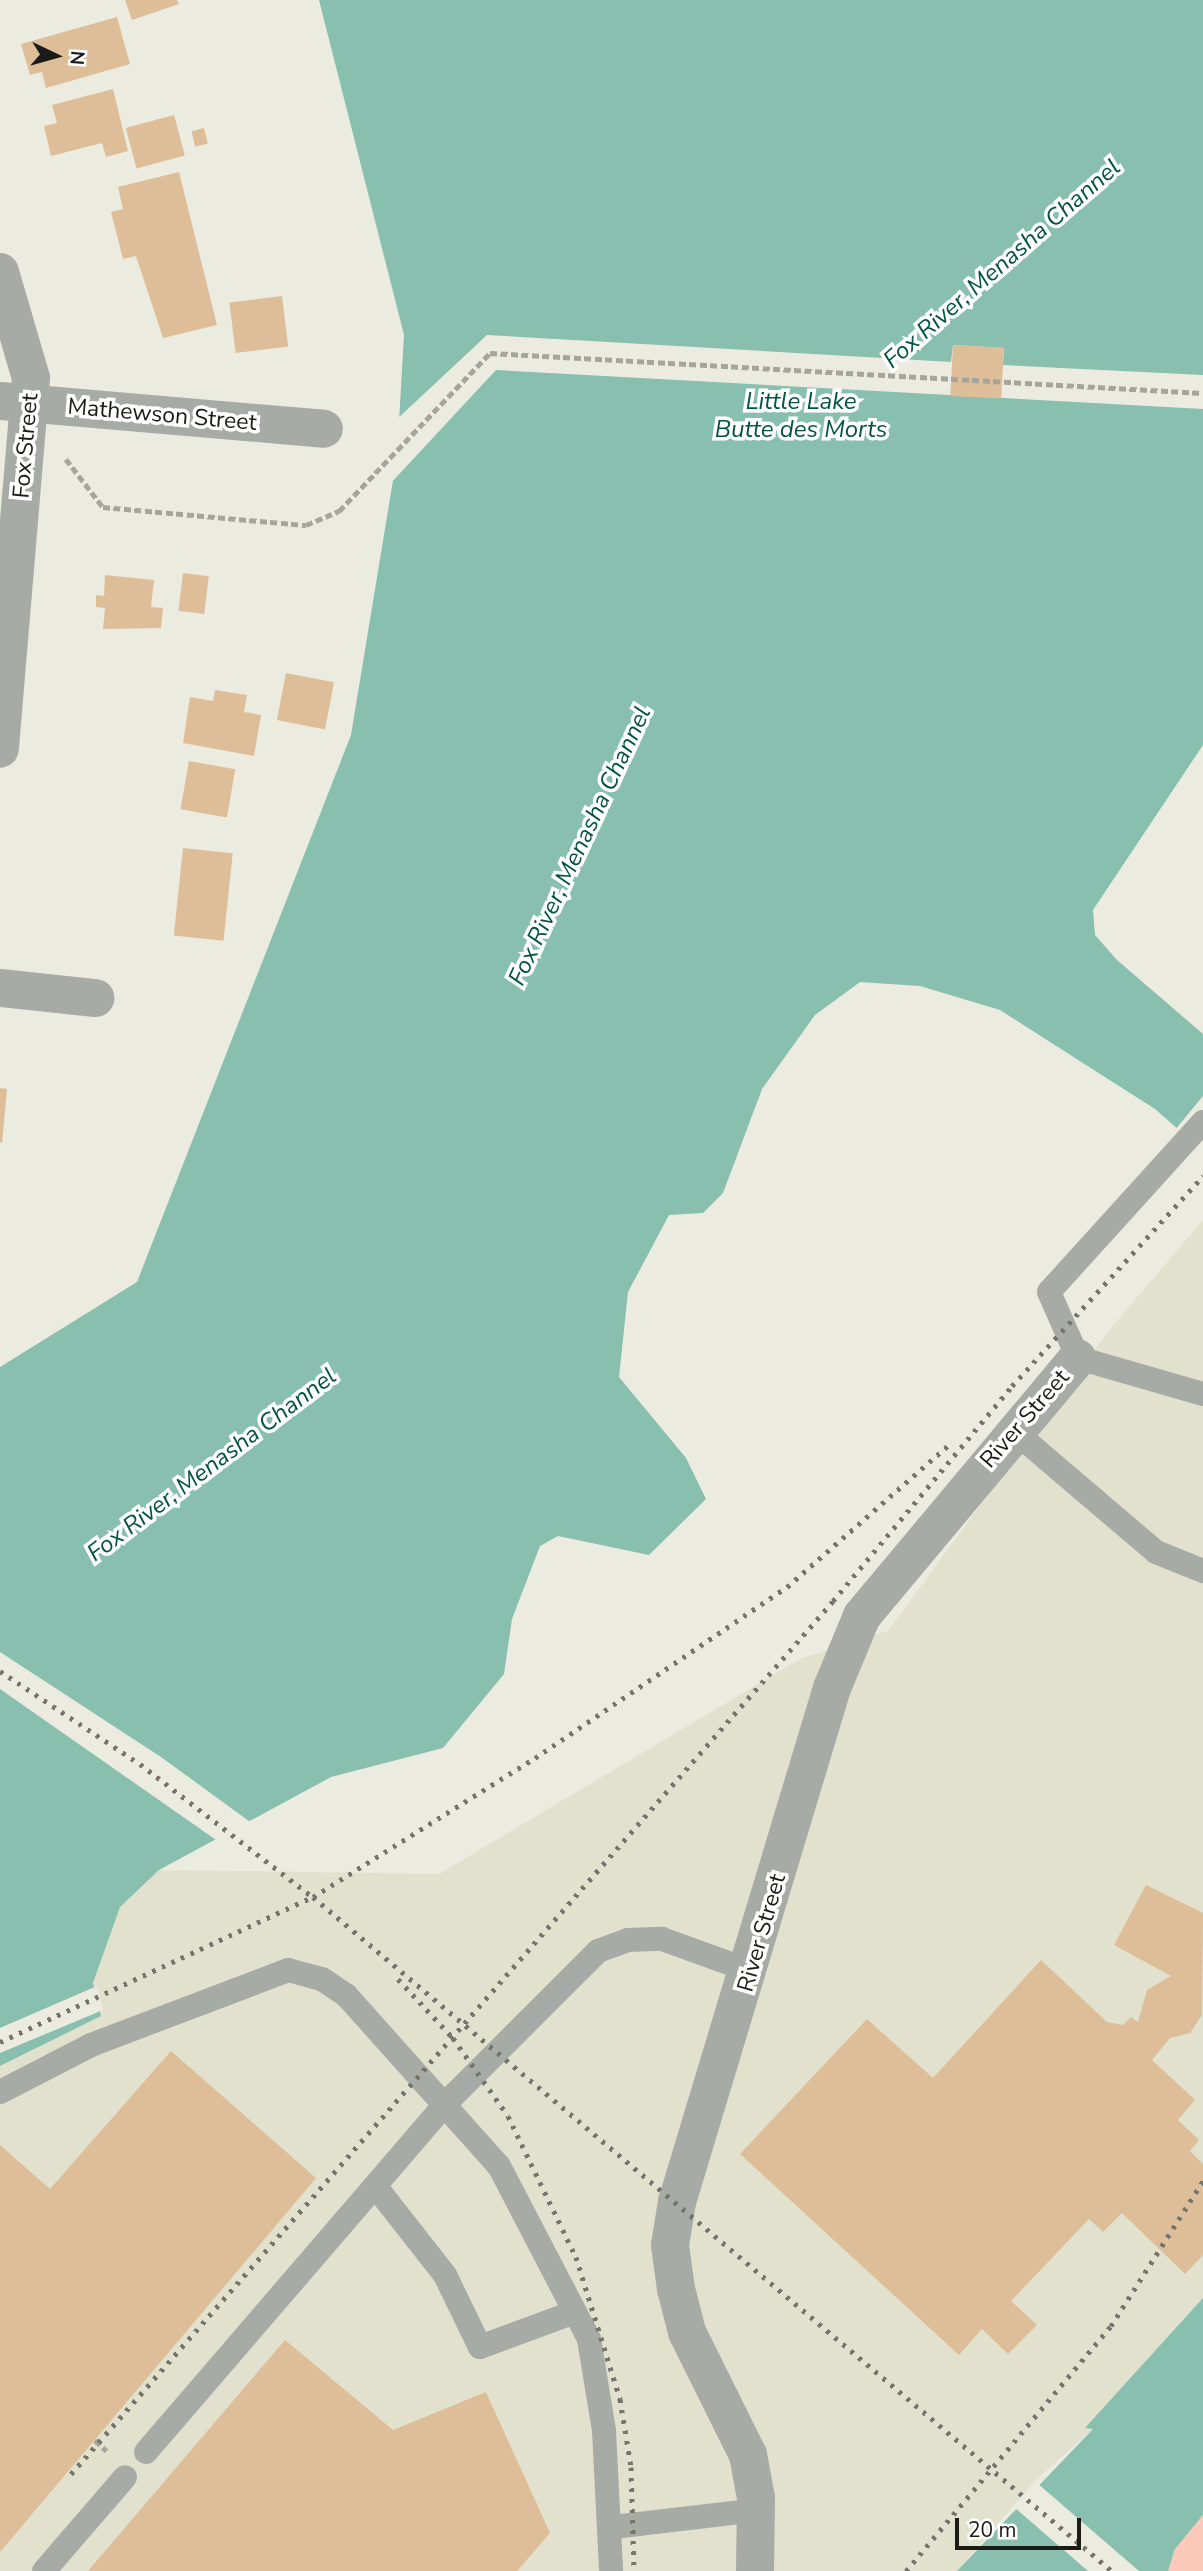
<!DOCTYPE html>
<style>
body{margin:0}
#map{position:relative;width:1203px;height:2571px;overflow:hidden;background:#ecebdf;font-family:"Nunito Sans",sans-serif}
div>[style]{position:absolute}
.built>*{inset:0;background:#e1e1ce}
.green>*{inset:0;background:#fbc9ba}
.water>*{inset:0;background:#88bfaf}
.pier>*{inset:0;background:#ecebdf}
.building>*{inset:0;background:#debe98;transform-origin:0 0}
.path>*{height:4.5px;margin-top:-2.25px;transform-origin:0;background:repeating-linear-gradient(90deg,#a6a59c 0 7px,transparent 0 10.5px)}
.lane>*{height:24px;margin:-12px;padding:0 12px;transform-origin:12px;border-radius:12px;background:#a7aba6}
.street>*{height:38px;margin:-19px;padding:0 19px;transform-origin:19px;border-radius:19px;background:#a7aba6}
.rail>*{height:5px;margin-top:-2.5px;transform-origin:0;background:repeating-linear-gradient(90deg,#75756e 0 3.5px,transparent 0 10.5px)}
span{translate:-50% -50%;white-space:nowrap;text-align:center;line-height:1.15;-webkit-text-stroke:7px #fff;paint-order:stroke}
.street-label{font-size:23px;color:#1b1b17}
.water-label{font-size:24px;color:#045445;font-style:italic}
.north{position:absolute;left:21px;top:21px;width:70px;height:70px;-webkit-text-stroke:5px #fff;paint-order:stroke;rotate:95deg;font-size:19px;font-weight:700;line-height:28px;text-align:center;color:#1b1b17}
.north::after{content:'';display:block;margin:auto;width:24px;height:32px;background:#1b1b17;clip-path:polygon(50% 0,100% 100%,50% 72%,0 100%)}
.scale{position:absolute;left:955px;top:2518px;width:126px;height:32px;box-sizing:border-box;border:4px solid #1b1b17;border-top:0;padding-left:9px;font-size:21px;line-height:24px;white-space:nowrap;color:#1b1b17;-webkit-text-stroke:5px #fff;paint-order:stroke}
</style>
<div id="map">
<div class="built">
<i style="clip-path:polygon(1203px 1220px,1203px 2298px,1086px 2428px,1094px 2428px,1035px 2481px,957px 2571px,0 2571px,0 2066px,101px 2016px,93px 1983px,120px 1906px,159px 1870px,439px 1874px,800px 1659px,888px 1631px,1107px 1333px)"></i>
</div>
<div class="green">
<i style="clip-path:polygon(1203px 2515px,1203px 2571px,1168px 2571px,1175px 2549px)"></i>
</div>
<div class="water">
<i style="clip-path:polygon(319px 0,1203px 0,1203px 745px,1093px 910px,1095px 935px,1117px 960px,1203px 1034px,1203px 1151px,1155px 1109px,1000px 1010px,920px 986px,860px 982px,815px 1015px,762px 1089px,723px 1193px,703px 1213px,669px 1215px,628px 1292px,619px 1377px,686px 1458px,706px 1499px,649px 1555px,558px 1536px,540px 1546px,512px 1619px,504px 1674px,443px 1748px,331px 1777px,159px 1870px,120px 1907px,93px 1983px,101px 2016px,0 2066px,0 1367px,137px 1282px,351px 735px,397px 456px,404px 335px)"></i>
<i style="clip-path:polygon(1203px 2298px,1203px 2515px,1175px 2549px,1168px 2571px,957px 2571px,1093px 2429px,1085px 2428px)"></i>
</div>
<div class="pier">
<i style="clip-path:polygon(487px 335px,951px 362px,953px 345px,1004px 348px,1003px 365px,1203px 375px,1203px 409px,496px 370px,390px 484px,396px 420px)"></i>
<i style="clip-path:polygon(1203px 1096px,1203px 1152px,1174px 1131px)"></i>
<i style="clip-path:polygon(0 1652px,161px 1757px,253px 1824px,219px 1842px,0 1689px)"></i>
<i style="clip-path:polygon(97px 1986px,103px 2010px,0 2053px,0 2028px)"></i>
<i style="clip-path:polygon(1037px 2483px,1139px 2571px,1088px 2571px,1015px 2508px)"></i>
</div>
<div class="building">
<i style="clip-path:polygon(125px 0,177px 0,179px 4px,132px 20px)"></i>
<i style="clip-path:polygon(117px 17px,130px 64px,46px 88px,42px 72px,30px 75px,21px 44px)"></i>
<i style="clip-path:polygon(113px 89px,128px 151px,106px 157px,102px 143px,51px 156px,44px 126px,57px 123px,52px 105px)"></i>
<i style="left:174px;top:115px;width:42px;height:50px;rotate:75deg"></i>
<i style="left:204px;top:128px;width:16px;height:13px;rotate:76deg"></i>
<i style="clip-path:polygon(179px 172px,217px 325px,163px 338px,136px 256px,123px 259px,111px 212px,123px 209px,118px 187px)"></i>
<i style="left:282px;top:296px;width:51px;height:53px;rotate:83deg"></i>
<i style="left:953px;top:345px;width:51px;height:51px;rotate:3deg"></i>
<i style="left:183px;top:573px;width:26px;height:38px;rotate:7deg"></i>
<i style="clip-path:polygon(105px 575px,154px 580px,151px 607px,163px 608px,161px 628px,103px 629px,105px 608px,96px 607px,96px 595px,104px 596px)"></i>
<i style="left:286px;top:673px;width:49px;height:48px;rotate:11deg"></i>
<i style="clip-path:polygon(215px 690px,247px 695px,244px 712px,261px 715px,254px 756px,183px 743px,190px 697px,213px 701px)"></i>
<i style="left:189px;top:761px;width:47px;height:49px;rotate:10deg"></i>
<i style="left:183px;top:848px;width:50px;height:88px;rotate:6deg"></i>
<i style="clip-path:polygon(0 1088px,7px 1089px,2px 1143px,0 1142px)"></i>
<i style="clip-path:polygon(1146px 1885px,1203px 1913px,1202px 2015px,1190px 2033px,1170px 2038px,1152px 2060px,1195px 2100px,1178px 2120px,1199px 2140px,1190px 2151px,1203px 2164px,1203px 2255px,1185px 2274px,1122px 2213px,1103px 2232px,1089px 2219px,1011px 2301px,1037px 2325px,1008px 2354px,982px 2329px,959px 2355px,740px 2154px,867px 2019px,933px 2078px,1041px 1960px,1107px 2022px,1123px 2025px,1131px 2017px,1138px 2022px,1147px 1990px,1171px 1976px,1114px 1945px)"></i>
<i style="clip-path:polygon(171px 2051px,316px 2178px,0 2552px,0 2145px,50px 2189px)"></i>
<i style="clip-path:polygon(285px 2340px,393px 2430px,486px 2392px,550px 2533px,517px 2571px,88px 2571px)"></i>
</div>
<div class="path">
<i style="left:66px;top:459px;width:61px;rotate:52.4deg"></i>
<i style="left:103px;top:507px;width:204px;rotate:5.1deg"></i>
<i style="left:306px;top:525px;width:36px;rotate:-23deg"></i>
<i style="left:339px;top:511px;width:219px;rotate:-46.3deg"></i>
<i style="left:490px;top:353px;width:714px;rotate:3.21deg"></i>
<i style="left:95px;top:2440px;width:16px;rotate:43deg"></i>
</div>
<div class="lane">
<i style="left:1203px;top:1122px;width:229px;rotate:132.2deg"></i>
<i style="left:1049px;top:1292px;width:72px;rotate:66.3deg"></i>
<i style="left:1078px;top:1358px;width:130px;rotate:16.1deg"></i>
<i style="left:1015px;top:1432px;width:185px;rotate:40.4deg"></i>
<i style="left:1156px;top:1552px;width:51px;rotate:22deg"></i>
<i style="left:0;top:2092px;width:102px;rotate:-27.3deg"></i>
<i style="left:91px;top:2045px;width:211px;rotate:-20.8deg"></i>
<i style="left:288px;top:1970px;width:35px;rotate:15deg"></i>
<i style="left:322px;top:1979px;width:29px;rotate:34deg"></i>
<i style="left:346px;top:1995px;width:229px;rotate:48.2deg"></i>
<i style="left:499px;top:2166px;width:195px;rotate:62.5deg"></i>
<i style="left:589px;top:2339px;width:93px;rotate:80.7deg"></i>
<i style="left:604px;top:2431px;width:140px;rotate:87.1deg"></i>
<i style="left:376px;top:2187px;width:112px;rotate:51.9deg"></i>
<i style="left:445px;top:2275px;width:80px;rotate:64.1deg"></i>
<i style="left:480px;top:2347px;width:98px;rotate:-20.3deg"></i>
<i style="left:146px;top:2452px;width:460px;rotate:-49.3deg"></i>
<i style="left:446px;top:2103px;width:215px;rotate:-45deg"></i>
<i style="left:598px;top:1951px;width:32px;rotate:-20deg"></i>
<i style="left:628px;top:1940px;width:34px;rotate:-2deg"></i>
<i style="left:662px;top:1939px;width:95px;rotate:19.8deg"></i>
<i style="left:613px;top:2527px;width:145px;rotate:-6.7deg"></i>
<i style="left:44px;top:2571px;width:124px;rotate:-49.2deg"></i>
</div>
<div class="street">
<i style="left:0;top:272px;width:110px;rotate:73.7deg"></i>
<i style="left:31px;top:378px;width:372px;rotate:94.8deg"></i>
<i style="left:0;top:401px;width:325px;rotate:4.9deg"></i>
<i style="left:0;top:988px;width:96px;rotate:6deg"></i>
<i style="left:755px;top:2571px;width:73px;rotate:-89.2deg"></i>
<i style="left:756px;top:2498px;width:44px;rotate:-100.5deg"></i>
<i style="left:748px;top:2455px;width:137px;rotate:-116.4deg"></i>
<i style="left:687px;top:2332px;width:44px;rotate:-104.3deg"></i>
<i style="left:676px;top:2289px;width:44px;rotate:-97.8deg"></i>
<i style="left:670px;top:2245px;width:44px;rotate:-80.8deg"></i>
<i style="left:677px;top:2202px;width:537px;rotate:-73.22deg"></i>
<i style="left:832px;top:1688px;width:78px;rotate:-67.4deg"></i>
<i style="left:862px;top:1616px;width:336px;rotate:-50.1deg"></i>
</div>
<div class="rail">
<i style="left:0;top:1671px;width:168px;rotate:33.6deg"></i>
<i style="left:140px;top:1764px;width:218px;rotate:37.6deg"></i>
<i style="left:313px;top:1897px;width:1045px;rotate:40.15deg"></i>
<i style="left:398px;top:1979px;width:81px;rotate:47deg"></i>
<i style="left:453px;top:2038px;width:95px;rotate:54.8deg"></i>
<i style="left:508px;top:2116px;width:157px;rotate:64.3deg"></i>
<i style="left:576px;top:2257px;width:149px;rotate:72.8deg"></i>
<i style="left:620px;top:2399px;width:69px;rotate:80.8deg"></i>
<i style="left:631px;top:2467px;width:104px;rotate:88.3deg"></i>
<i style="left:0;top:2042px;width:345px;rotate:-24.9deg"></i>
<i style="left:313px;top:1897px;width:262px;rotate:-32.1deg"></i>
<i style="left:535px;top:1758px;width:305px;rotate:-34.2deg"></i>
<i style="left:787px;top:1587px;width:218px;rotate:-41.3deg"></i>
<i style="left:71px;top:2474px;width:1159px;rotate:-48.88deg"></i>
<i style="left:833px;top:1601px;width:280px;rotate:-50.2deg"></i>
<i style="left:1012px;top:1386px;width:284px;rotate:-47.7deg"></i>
<i style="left:906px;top:2571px;width:319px;rotate:-50.1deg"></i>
<i style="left:1111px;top:2326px;width:172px;rotate:-57.6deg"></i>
</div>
<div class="street-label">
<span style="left:162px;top:415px;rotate:5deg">Mathewson Street</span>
<span style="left:26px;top:446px;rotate:-85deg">Fox Street</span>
<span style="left:1025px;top:1419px;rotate:-49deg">River Street</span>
<span style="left:762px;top:1933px;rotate:-74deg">River Street</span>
</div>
<div class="water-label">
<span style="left:1002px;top:264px;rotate:-41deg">Fox River, Menasha Channel</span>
<span style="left:801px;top:416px">Little Lake<br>Butte des Morts</span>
<span style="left:580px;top:846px;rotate:-65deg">Fox River, Menasha Channel</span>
<span style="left:212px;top:1465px;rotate:-37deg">Fox River, Menasha Channel</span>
</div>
<div class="north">N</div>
<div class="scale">20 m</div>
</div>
